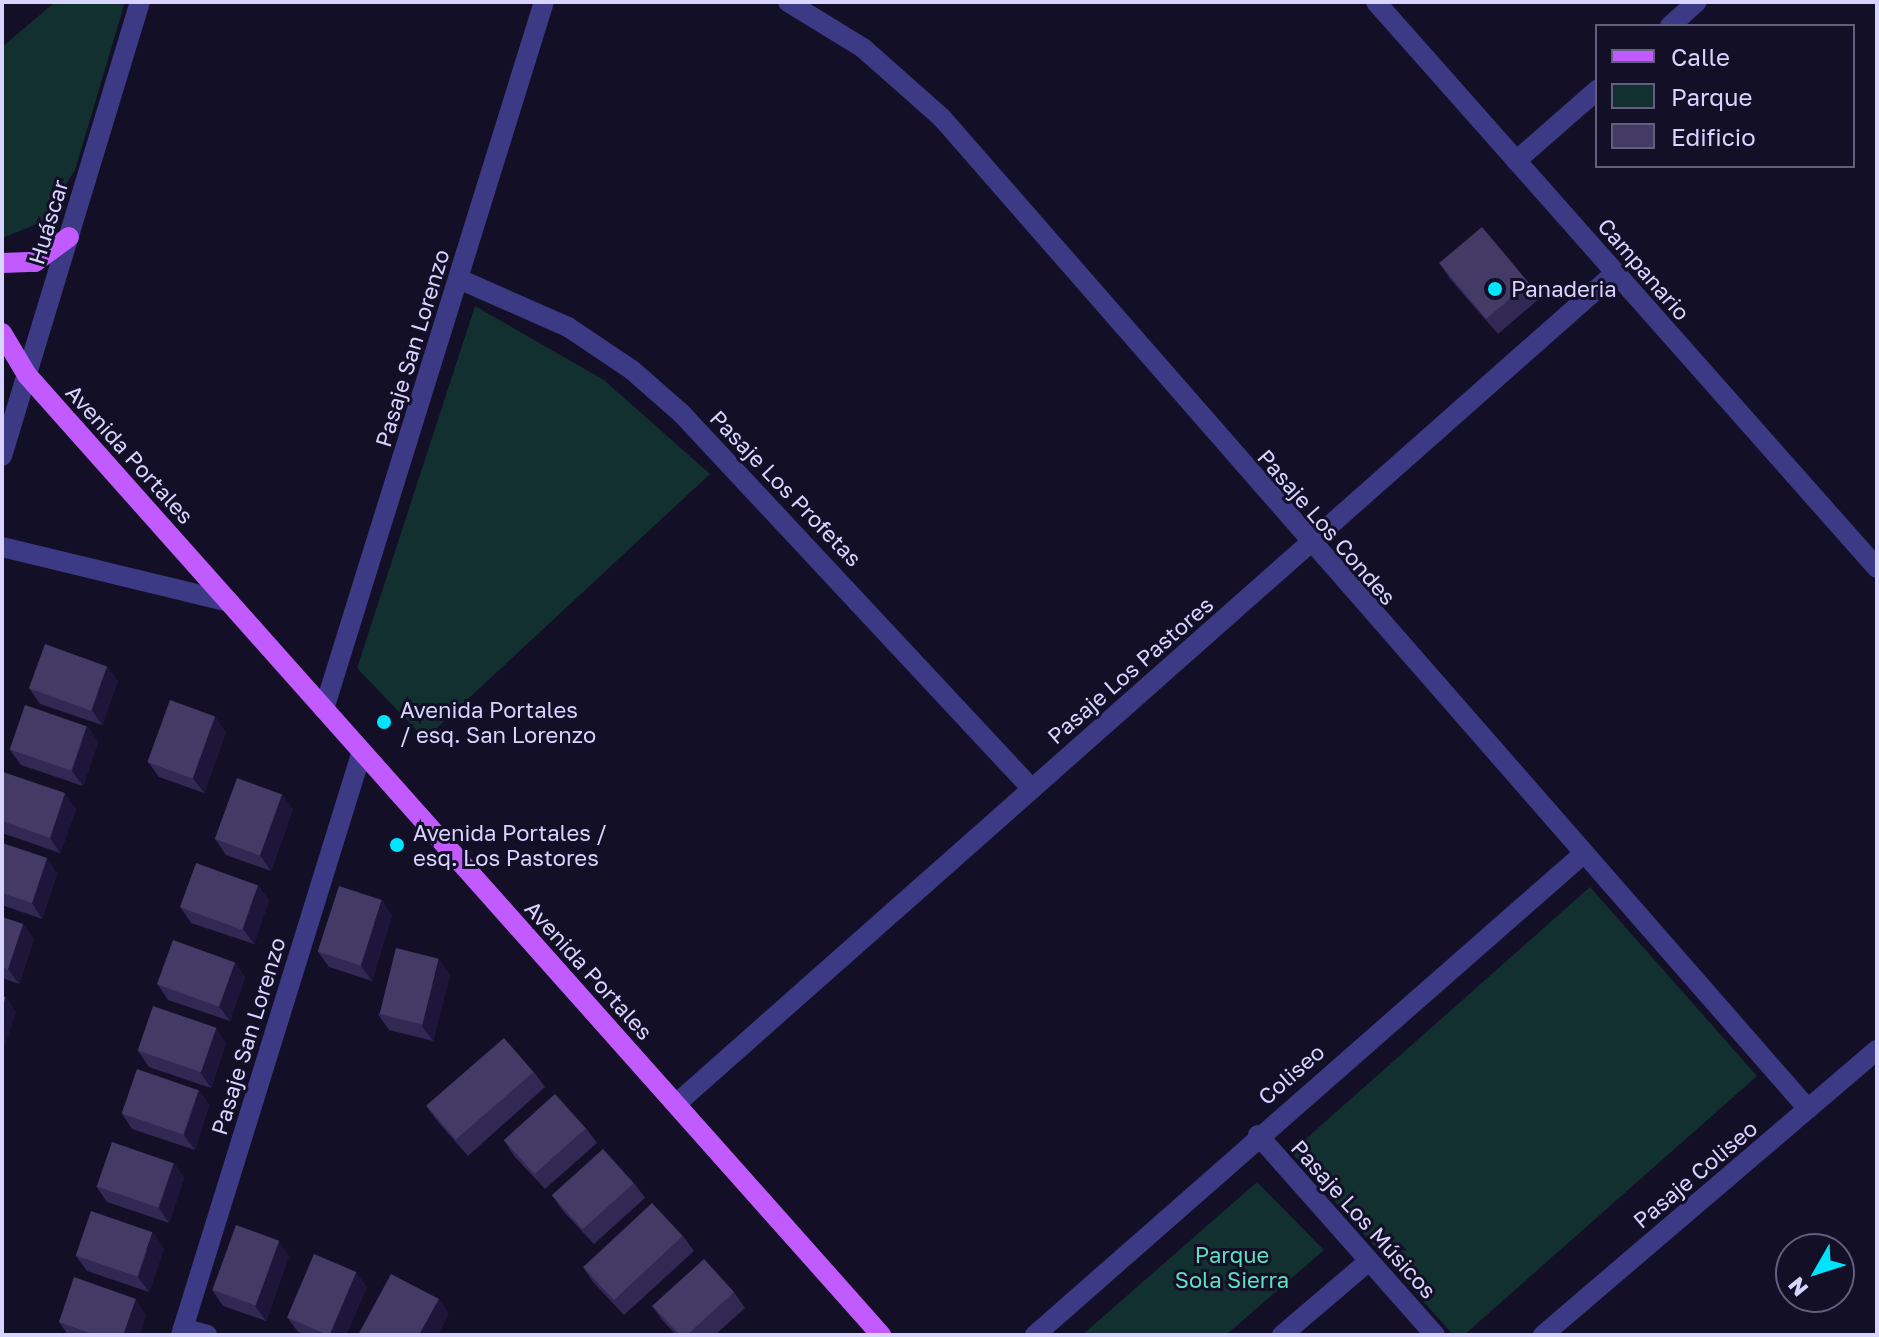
<!DOCTYPE html>
<meta charset="utf-8">
<style>
body{margin:0}
#map{position:relative;width:1879px;height:1337px;overflow:hidden;background:#130f26;font-family:"Golos Text",sans-serif}
div>[style]{position:absolute}
.green>*{inset:0;background:#12302f}
.minor>*{height:20px;margin:-10px;padding:0 10px;transform-origin:10px;border-radius:10px;background:#3d3a85}
.major>*{height:20px;margin:-10px;padding:0 10px;transform-origin:10px;border-radius:10px;background:#c25bff}
.wall>*{inset:0;background:#312854}
.shaded-wall>*{inset:0;background:#1d163a}
.building>*{inset:0;background:#433a66;transform-origin:0 0}
.dots>*{width:22px;height:22px;translate:-50% -50%;box-sizing:border-box;border:4px solid #130f26;border-radius:50%}
span{translate:-50% -50%;white-space:nowrap;text-align:center;line-height:1.15;-webkit-text-stroke:6px #130f26;paint-order:stroke}
.street-label{font-size:22px;color:#d9d4ff}
.poi-label{font-size:22px;color:#d9d4ff}
.left{translate:0 -50%;text-align:left}
.park-label{font-size:22px;color:#5fe0c0}
.frame{position:absolute;inset:0;border:4px solid #d9d4ff;pointer-events:none}
.legend{position:absolute;left:1595px;top:24px;width:260px;height:144px;box-sizing:border-box;background:#130f26;border:2px solid #625e7d;margin:0;padding:10px 14px;list-style:none;font-size:24px;color:#d9d4ff}
.legend li{display:flex;align-items:center;gap:16px;height:40px}
.legend b{width:40px;border:2px solid #625e7d}
.north{position:absolute;left:1775px;top:1233px;width:80px;height:80px;box-sizing:border-box;background:#130f26;border:2px solid #625e7d;border-radius:50%;rotate:231deg;font-size:22px;font-weight:700;line-height:32px;text-align:center;color:#d9d4ff}
.north::after{content:'';display:block;margin:auto;width:28px;height:36px;background:#00e5ff;clip-path:polygon(50% 0,100% 100%,50% 72%,0 100%)}
</style>
<div id="map">
<div class="green">
<i style="clip-path:polygon(55px 2px,125px 2px,75px 170px,42px 222px,2px 238px,2px 47px)"></i>
<i style="clip-path:polygon(475px 306px,604px 380px,710px 474px,425px 739px,357px 668px)"></i>
<i style="clip-path:polygon(1590px 887px,1757px 1076px,1464px 1335px,1453px 1335px,1291px 1152px)"></i>
<i style="clip-path:polygon(1257px 1182px,1324px 1250px,1226px 1335px,1082px 1335px)"></i>
</div>
<div class="minor">
<i style="left:788px;top:2px;width:88px;rotate:31.5deg"></i>
<i style="left:863px;top:48px;width:106px;rotate:41.5deg"></i>
<i style="left:942px;top:118px;width:1316px;rotate:48.85deg"></i>
<i style="left:1376px;top:2px;width:756px;rotate:48.49deg"></i>
<i style="left:1670px;top:26px;width:36px;rotate:-42deg"></i>
<i style="left:1516px;top:161px;width:108px;rotate:-41.2deg"></i>
<i style="left:459px;top:279px;width:119px;rotate:23.8deg"></i>
<i style="left:568px;top:327px;width:77px;rotate:33.9deg"></i>
<i style="left:632px;top:370px;width:67px;rotate:41.3deg"></i>
<i style="left:682px;top:414px;width:513px;rotate:46.97deg"></i>
<i style="left:2px;top:456px;width:475px;rotate:-73.1deg"></i>
<i style="left:2px;top:547px;width:234px;rotate:13.6deg"></i>
<i style="left:324px;top:709px;width:740px;rotate:-72.72deg"></i>
<i style="left:676px;top:1104px;width:1254px;rotate:-41.51deg"></i>
<i style="left:1258px;top:1135px;width:267px;rotate:48.5deg"></i>
<i style="left:183px;top:1328px;width:25px;rotate:16deg"></i>
<i style="left:181px;top:1335px;width:611px;rotate:-72.78deg"></i>
<i style="left:1035px;top:1335px;width:729px;rotate:-41.27deg"></i>
<i style="left:1282px;top:1335px;width:114px;rotate:-40.4deg"></i>
<i style="left:1543px;top:1335px;width:439px;rotate:-40.5deg"></i>
</div>
<div class="major">
<i style="left:2px;top:263px;width:33px;rotate:-2deg"></i>
<i style="left:35px;top:262px;width:42px;rotate:-36.3deg"></i>
<i style="left:2px;top:333px;width:49px;rotate:59.2deg"></i>
<i style="left:27px;top:375px;width:1285px;rotate:48.34deg"></i>
</div>
<div class="wall">
<i style="clip-path:polygon(1440px 264px,1529px 283px,1540px 298px,1498px 334px,1450px 279px)"></i>
<i style="clip-path:polygon(118px 681px,102px 725px,40px 704px,29px 688px)"></i>
<i style="clip-path:polygon(87px 726px,98px 742px,83px 786px,21px 765px,10px 750px)"></i>
<i style="clip-path:polygon(226px 732px,204px 793px,159px 777px,148px 762px)"></i>
<i style="clip-path:polygon(2px 774px,76px 809px,60px 853px,2px 833px)"></i>
<i style="clip-path:polygon(293px 809px,271px 871px,226px 855px,215px 839px)"></i>
<i style="clip-path:polygon(2px 843px,47px 858px,57px 874px,42px 919px,2px 905px)"></i>
<i style="clip-path:polygon(269px 900px,254px 944px,191px 923px,181px 908px)"></i>
<i style="clip-path:polygon(392px 915px,372px 981px,329px 967px,318px 952px)"></i>
<i style="clip-path:polygon(2px 917px,23px 924px,34px 939px,19px 984px,2px 978px)"></i>
<i style="clip-path:polygon(450px 975px,433px 1041px,389px 1030px,378px 1014px)"></i>
<i style="clip-path:polygon(245px 977px,230px 1021px,168px 1000px,158px 985px)"></i>
<i style="clip-path:polygon(226px 1043px,211px 1088px,149px 1067px,138px 1051px)"></i>
<i style="clip-path:polygon(534px 1072px,545px 1087px,468px 1156px,438px 1122px,427px 1107px)"></i>
<i style="clip-path:polygon(199px 1090px,209px 1105px,195px 1150px,132px 1129px,122px 1114px)"></i>
<i style="clip-path:polygon(586px 1128px,597px 1143px,545px 1189px,514px 1156px,504px 1140px)"></i>
<i style="clip-path:polygon(174px 1163px,184px 1178px,169px 1223px,107px 1202px,96px 1186px)"></i>
<i style="clip-path:polygon(634px 1183px,645px 1198px,594px 1244px,563px 1211px,552px 1195px)"></i>
<i style="clip-path:polygon(683px 1236px,694px 1251px,624px 1315px,593px 1282px,583px 1267px)"></i>
<i style="clip-path:polygon(164px 1248px,149px 1292px,87px 1271px,76px 1256px)"></i>
<i style="clip-path:polygon(289px 1256px,266px 1321px,223px 1306px,212px 1290px)"></i>
<i style="clip-path:polygon(367px 1287px,346px 1335px,304px 1335px,298px 1332px,287px 1317px)"></i>
<i style="clip-path:polygon(734px 1292px,745px 1308px,715px 1335px,676px 1335px,663px 1321px,652px 1306px)"></i>
<i style="clip-path:polygon(146px 1315px,139px 1335px,68px 1335px,59px 1322px)"></i>
</div>
<div class="shaded-wall">
<i style="clip-path:polygon(107px 666px,118px 681px,102px 725px,92px 710px)"></i>
<i style="clip-path:polygon(215px 716px,226px 732px,204px 793px,193px 778px)"></i>
<i style="clip-path:polygon(87px 726px,98px 742px,83px 786px,72px 771px)"></i>
<i style="clip-path:polygon(65px 793px,76px 809px,60px 853px,50px 838px)"></i>
<i style="clip-path:polygon(282px 794px,293px 809px,271px 871px,260px 855px)"></i>
<i style="clip-path:polygon(47px 858px,57px 874px,42px 919px,32px 903px)"></i>
<i style="clip-path:polygon(258px 885px,269px 900px,254px 944px,243px 929px)"></i>
<i style="clip-path:polygon(382px 900px,392px 915px,372px 981px,361px 966px)"></i>
<i style="clip-path:polygon(23px 924px,34px 939px,19px 984px,8px 969px)"></i>
<i style="clip-path:polygon(439px 959px,450px 975px,433px 1041px,422px 1026px)"></i>
<i style="clip-path:polygon(235px 962px,245px 977px,230px 1021px,219px 1006px)"></i>
<i style="clip-path:polygon(6px 997px,16px 1012px,2px 1054px,2px 1008px)"></i>
<i style="clip-path:polygon(216px 1028px,226px 1043px,211px 1088px,200px 1072px)"></i>
<i style="clip-path:polygon(199px 1090px,209px 1105px,195px 1150px,184px 1135px)"></i>
<i style="clip-path:polygon(174px 1163px,184px 1178px,169px 1223px,159px 1208px)"></i>
<i style="clip-path:polygon(153px 1232px,164px 1248px,149px 1292px,138px 1277px)"></i>
<i style="clip-path:polygon(279px 1241px,289px 1256px,266px 1321px,255px 1306px)"></i>
<i style="clip-path:polygon(356px 1272px,367px 1287px,346px 1335px,328px 1335px)"></i>
<i style="clip-path:polygon(136px 1299px,146px 1315px,139px 1335px,123px 1335px)"></i>
<i style="clip-path:polygon(439px 1299px,449px 1314px,438px 1335px,419px 1335px)"></i>
</div>
<div class="building">
<i style="left:1482px;top:227px;width:73px;height:56px;rotate:50deg"></i>
<i style="left:45px;top:644px;width:66px;height:47px;rotate:20deg"></i>
<i style="left:170px;top:700px;width:48px;height:66px;rotate:20deg"></i>
<i style="left:25px;top:705px;width:65px;height:47px;rotate:19deg"></i>
<i style="clip-path:polygon(3px 772px,65px 793px,50px 838px,2px 821px)"></i>
<i style="left:237px;top:778px;width:48px;height:65px;rotate:20deg"></i>
<i style="clip-path:polygon(2px 843px,47px 858px,32px 903px,2px 893px)"></i>
<i style="left:196px;top:863px;width:66px;height:47px;rotate:20deg"></i>
<i style="left:339px;top:886px;width:45px;height:69px;rotate:18deg"></i>
<i style="clip-path:polygon(2px 917px,23px 924px,8px 969px,2px 967px)"></i>
<i style="left:173px;top:940px;width:66px;height:47px;rotate:20deg"></i>
<i style="left:396px;top:948px;width:44px;height:68px;rotate:14deg"></i>
<i style="clip-path:polygon(2px 996px,6px 997px,2px 1008px)"></i>
<i style="left:153px;top:1006px;width:67px;height:47px;rotate:19deg"></i>
<i style="left:504px;top:1038px;width:45px;height:103px;rotate:49deg"></i>
<i style="left:137px;top:1069px;width:65px;height:47px;rotate:19deg"></i>
<i style="left:555px;top:1094px;width:46px;height:69px;rotate:48deg"></i>
<i style="left:112px;top:1142px;width:65px;height:47px;rotate:19deg"></i>
<i style="left:603px;top:1149px;width:46px;height:69px;rotate:48deg"></i>
<i style="left:652px;top:1203px;width:45px;height:94px;rotate:47deg"></i>
<i style="left:91px;top:1211px;width:65px;height:47px;rotate:19deg"></i>
<i style="left:236px;top:1225px;width:46px;height:69px;rotate:20deg"></i>
<i style="left:314px;top:1254px;width:46px;height:69px;rotate:23deg"></i>
<i style="clip-path:polygon(704px 1259px,734px 1292px,687px 1335px,680px 1335px,652px 1306px)"></i>
<i style="clip-path:polygon(391px 1274px,439px 1299px,419px 1335px,358px 1335px)"></i>
<i style="clip-path:polygon(74px 1277px,136px 1299px,123px 1335px,95px 1335px,59px 1322px)"></i>
</div>
<div class="dots">
<i style="left:1495px;top:289px;background:#00e5ff"></i>
<i style="left:384px;top:722px;background:#00e5ff"></i>
<i style="left:397px;top:845px;background:#00e5ff"></i>
</div>
<div class="street-label">
<span style="left:48px;top:222px;rotate:-73deg">Huáscar</span>
<span style="left:1644px;top:269px;rotate:49deg">Campanario</span>
<span style="left:412px;top:348px;rotate:-73deg">Pasaje San Lorenzo</span>
<span style="left:130px;top:454px;rotate:48deg">Avenida Portales</span>
<span style="left:786px;top:488px;rotate:46deg">Pasaje Los Profetas</span>
<span style="left:1327px;top:527px;rotate:49deg">Pasaje Los Condes</span>
<span style="left:1130px;top:670px;rotate:-41deg">Pasaje Los Pastores</span>
<span style="left:589px;top:970px;rotate:48deg">Avenida Portales</span>
<span style="left:248px;top:1036px;rotate:-73deg">Pasaje San Lorenzo</span>
<span style="left:1291px;top:1074px;rotate:-41deg">Coliseo</span>
<span style="left:1695px;top:1174px;rotate:-40deg">Pasaje Coliseo</span>
<span style="left:1364px;top:1219px;rotate:48deg">Pasaje Los Músicos</span>
</div>
<div class="poi-label">
<span class="left" style="left:1511px;top:289px">Panaderia</span>
<span class="left" style="left:400px;top:722px">Avenida Portales<br>/ esq. San Lorenzo</span>
<span class="left" style="left:413px;top:845px">Avenida Portales /<br>esq. Los Pastores</span>
</div>
<div class="park-label">
<span style="left:1232px;top:1267px">Parque<br>Sola Sierra</span>
</div>
<div class="frame"></div>
<ul class="legend">
<li><b style="height:10px;background:#c25bff"></b>Calle</li>
<li><b style="height:22px;background:#12302f"></b>Parque</li>
<li><b style="height:22px;background:#433a66"></b>Edificio</li>
</ul>
<div class="north">N</div>
</div>
